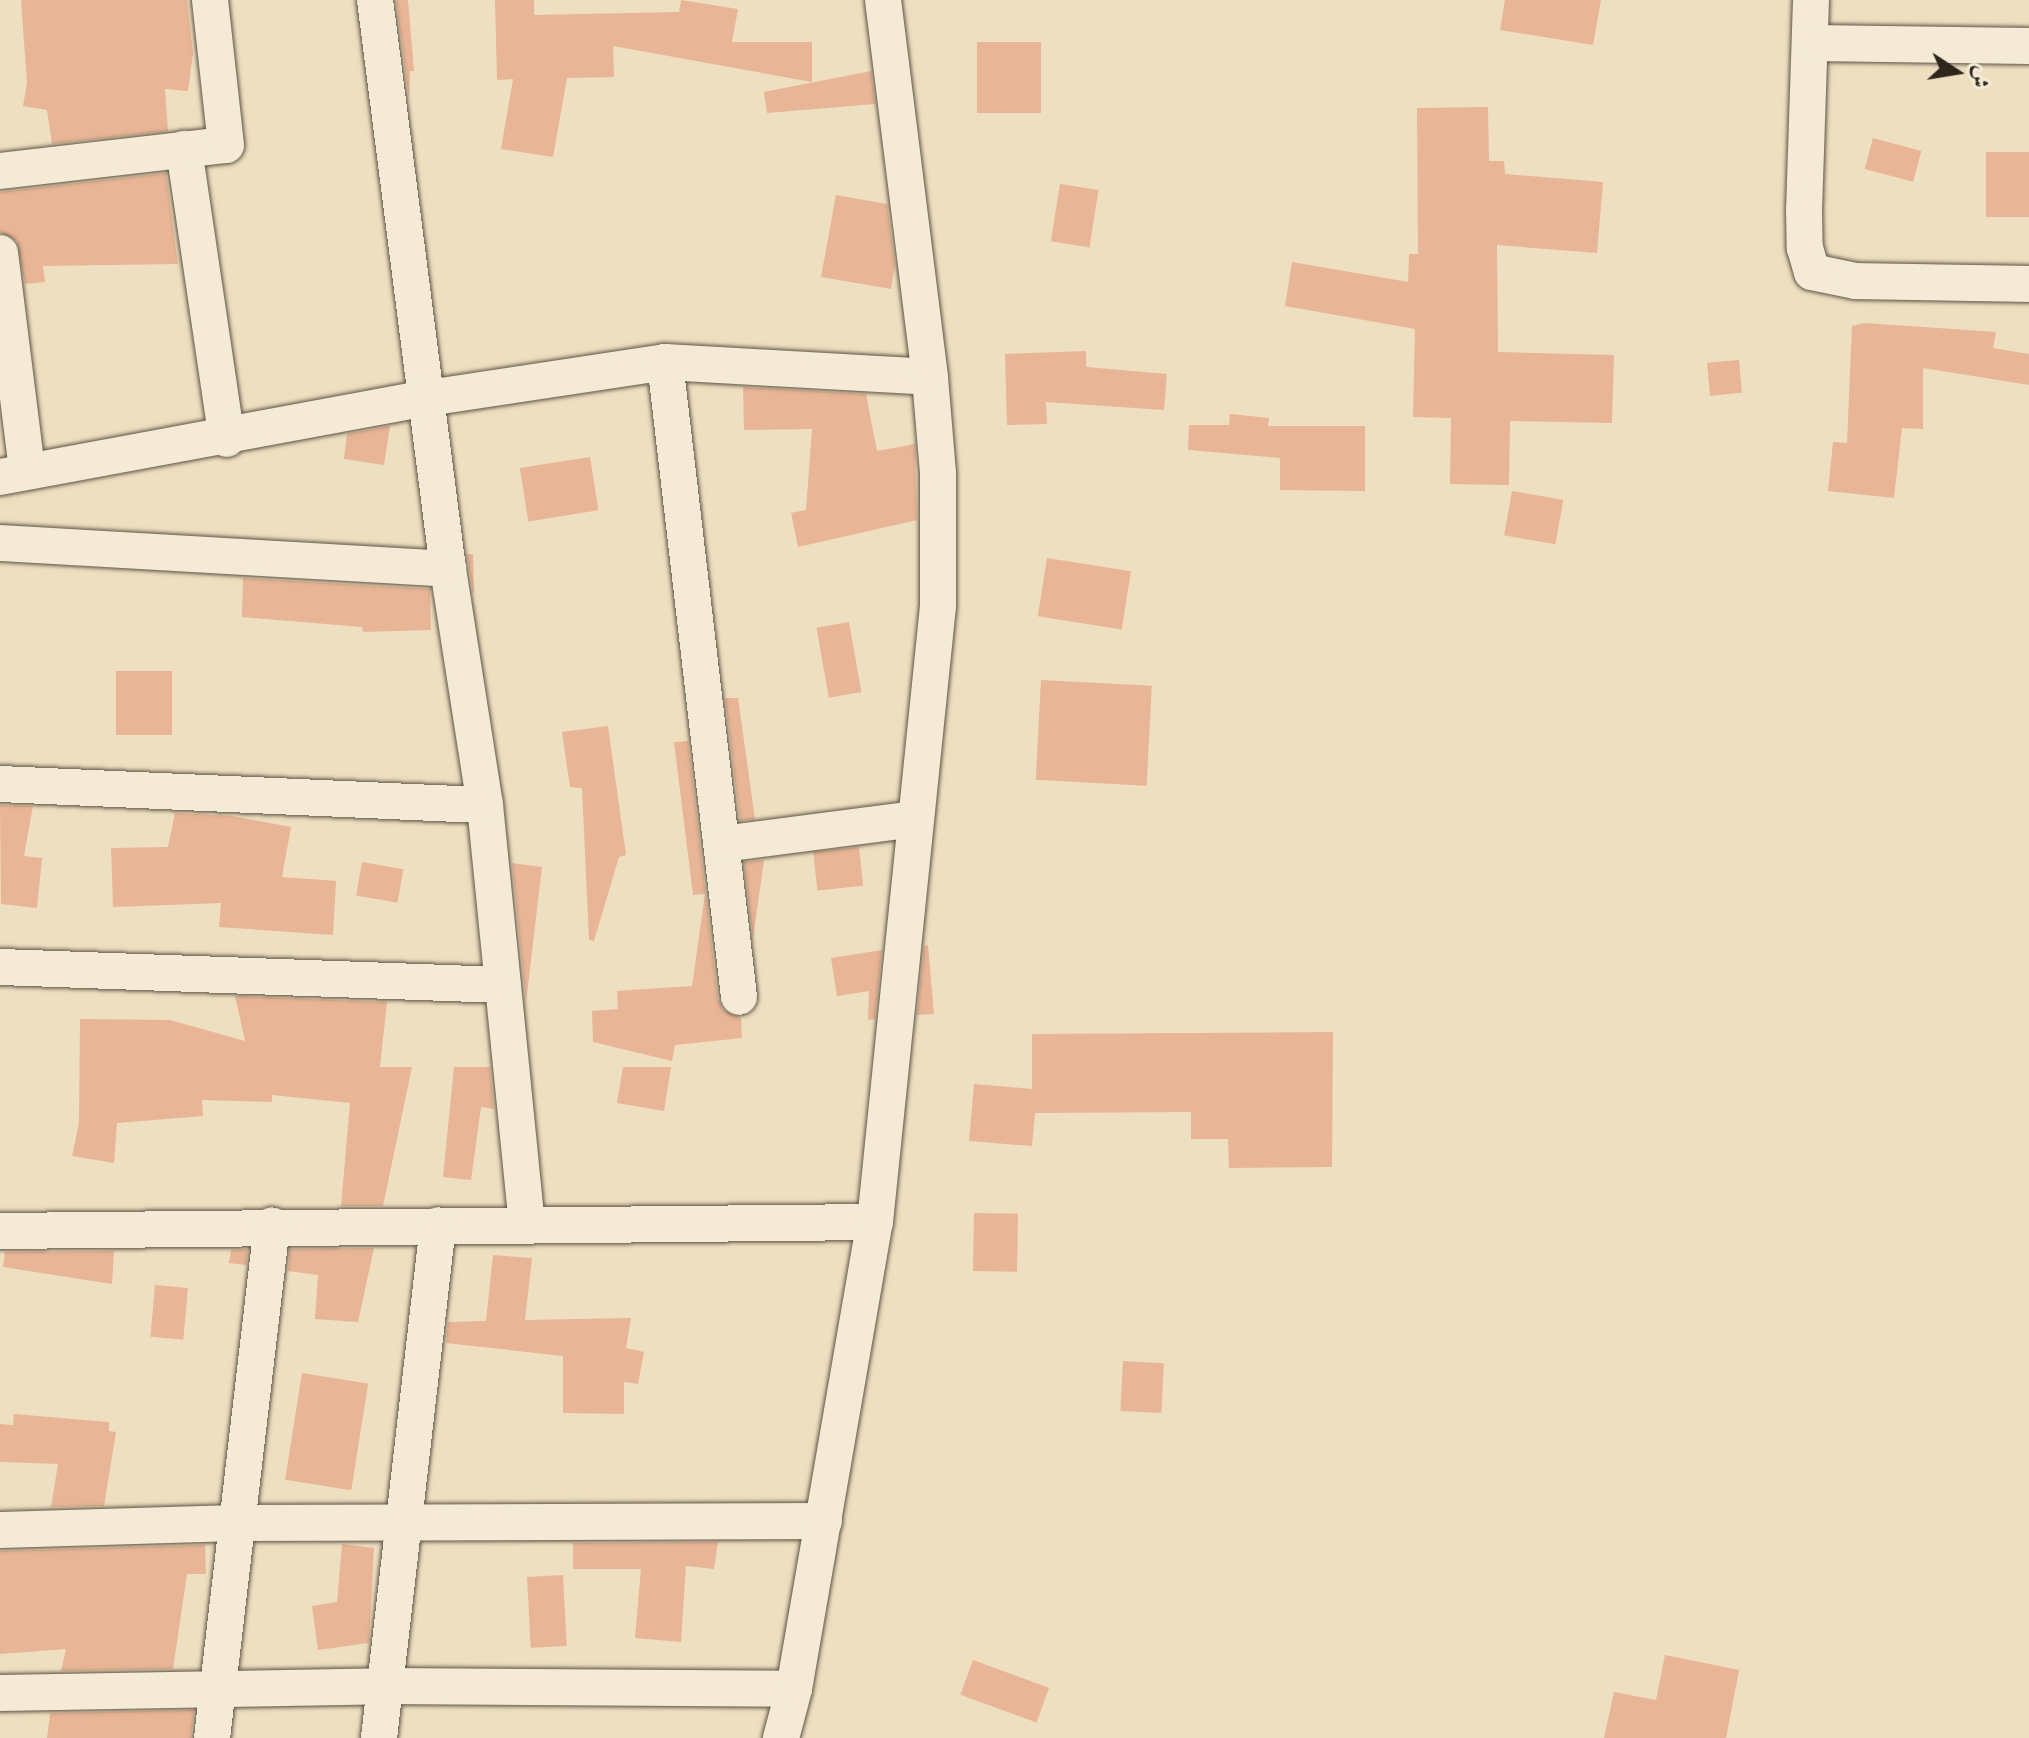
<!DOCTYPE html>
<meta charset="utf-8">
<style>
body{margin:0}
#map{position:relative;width:2029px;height:1738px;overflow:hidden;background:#eedfc0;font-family:Alegreya,Amiri,serif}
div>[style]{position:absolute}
.building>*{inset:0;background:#e8b596;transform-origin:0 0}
.roads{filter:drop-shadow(0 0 2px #5e5445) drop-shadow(0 0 2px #5e5445)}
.street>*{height:36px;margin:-18px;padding:0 18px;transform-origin:18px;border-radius:18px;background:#f4ead6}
span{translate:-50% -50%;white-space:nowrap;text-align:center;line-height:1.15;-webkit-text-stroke:7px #f4ead6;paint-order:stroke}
.north{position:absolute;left:1917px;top:32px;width:80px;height:80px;-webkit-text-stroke:6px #f4ead6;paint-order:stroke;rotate:102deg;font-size:22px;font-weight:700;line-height:32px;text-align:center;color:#2e251c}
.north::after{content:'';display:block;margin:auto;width:28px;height:36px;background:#2e251c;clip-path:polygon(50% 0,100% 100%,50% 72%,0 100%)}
</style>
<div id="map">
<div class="building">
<i style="clip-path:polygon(21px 0,187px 0,193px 53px,188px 91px,165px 89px,168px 131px,52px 144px,47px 110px,23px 106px,27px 83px)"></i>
<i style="clip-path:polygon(396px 0,408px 0,414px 71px,410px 71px,409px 99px)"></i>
<i style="clip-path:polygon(495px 0,534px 0,534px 15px,679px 12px,681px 0,738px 9px,732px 42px,812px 42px,812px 82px,613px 46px,614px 77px,567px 78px,553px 157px,501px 149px,513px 79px,497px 80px)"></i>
<i style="clip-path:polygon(1505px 0,1601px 0,1593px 45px,1500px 30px)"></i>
<i style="left:977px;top:42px;width:64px;height:71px"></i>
<i style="clip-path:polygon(871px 71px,875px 104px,767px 113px,764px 92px)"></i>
<i style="clip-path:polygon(1488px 107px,1489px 161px,1504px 161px,1505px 174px,1603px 182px,1597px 253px,1497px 245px,1498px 352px,1614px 355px,1612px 423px,1510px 421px,1509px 485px,1450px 484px,1451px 418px,1413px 417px,1415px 329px,1285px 306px,1292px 262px,1408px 282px,1409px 254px,1418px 254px,1417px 108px)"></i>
<i style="left:1873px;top:138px;width:50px;height:32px;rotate:15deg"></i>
<i style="left:2029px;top:152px;width:65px;height:43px;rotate:90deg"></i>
<i style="clip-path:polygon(166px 173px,178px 264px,43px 266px,45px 282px,25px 284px,17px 241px,0 232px,0 192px)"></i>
<i style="left:1060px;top:184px;width:39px;height:58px;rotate:9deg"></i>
<i style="clip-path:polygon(836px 195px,887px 204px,895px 265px,891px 289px,821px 277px)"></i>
<i style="clip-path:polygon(1865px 323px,1996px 332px,1993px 348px,2029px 354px,2029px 385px,1923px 368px,1923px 429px,1902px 428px,1894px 498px,1828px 491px,1833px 442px,1847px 443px,1852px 326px)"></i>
<i style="clip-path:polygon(1086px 351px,1086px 367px,1167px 374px,1164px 410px,1046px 402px,1047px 424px,1007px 425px,1005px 354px)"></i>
<i style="left:1739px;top:360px;width:33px;height:32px;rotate:85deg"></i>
<i style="clip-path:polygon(743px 387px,866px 394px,877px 451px,915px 444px,917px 520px,798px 547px,791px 513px,806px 510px,812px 429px,744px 430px)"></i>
<i style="clip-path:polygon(1230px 414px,1269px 418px,1268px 426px,1365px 426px,1365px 491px,1280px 490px,1280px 458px,1188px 450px,1189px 425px,1229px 425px)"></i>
<i style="clip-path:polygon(390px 426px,384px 465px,344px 459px,347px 434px)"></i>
<i style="left:590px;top:457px;width:54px;height:71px;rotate:81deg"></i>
<i style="left:1512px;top:491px;width:52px;height:45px;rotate:10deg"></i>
<i style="clip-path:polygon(467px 554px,473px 554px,474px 593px,473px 593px)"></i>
<i style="left:1047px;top:558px;width:85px;height:59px;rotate:9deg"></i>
<i style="clip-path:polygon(243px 578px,430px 589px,431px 630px,363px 632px,362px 627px,242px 617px)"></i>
<i style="left:849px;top:622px;width:71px;height:33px;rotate:80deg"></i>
<i style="left:116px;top:671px;width:56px;height:64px"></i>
<i style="left:1041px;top:680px;width:111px;height:100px;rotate:3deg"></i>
<i style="clip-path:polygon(725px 698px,738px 698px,755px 819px,740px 821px)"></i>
<i style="clip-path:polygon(608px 726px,626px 855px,619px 857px,594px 941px,589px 940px,582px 788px,570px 787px,562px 732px)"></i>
<i style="clip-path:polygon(688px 741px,718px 999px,723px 1010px,741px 1018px,742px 1038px,675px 1045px,672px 1061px,593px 1042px,592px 1011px,618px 1009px,617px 991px,692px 986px,705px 894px,693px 895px,674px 742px)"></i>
<i style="clip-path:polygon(0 805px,33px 806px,24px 856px,42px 858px,37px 908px,1px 904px)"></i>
<i style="clip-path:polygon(175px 813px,232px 816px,291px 827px,282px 877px,336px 881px,333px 935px,219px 927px,221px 903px,113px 907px,111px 848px,168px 847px)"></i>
<i style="left:859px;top:847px;width:39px;height:46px;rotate:84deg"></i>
<i style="clip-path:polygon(764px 860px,753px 939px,744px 862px)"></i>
<i style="left:362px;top:862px;width:42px;height:34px;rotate:10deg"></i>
<i style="clip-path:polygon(512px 863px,542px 867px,526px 1002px)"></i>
<i style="clip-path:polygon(928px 945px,934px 1014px,917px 1015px,924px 946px)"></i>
<i style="clip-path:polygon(882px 950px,875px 1019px,868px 1020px,869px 991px,837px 996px,831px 958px)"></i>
<i style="clip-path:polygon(235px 996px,387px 1002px,380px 1067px,412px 1067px,383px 1206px,341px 1206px,350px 1103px,272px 1095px,272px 1102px,202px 1100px,203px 1116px,117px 1123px,114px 1163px,72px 1156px,79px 1123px,80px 1019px,170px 1020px,245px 1041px)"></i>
<i style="clip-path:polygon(1333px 1032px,1332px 1167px,1229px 1168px,1228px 1139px,1191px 1139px,1191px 1112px,1035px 1113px,1032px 1146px,969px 1141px,974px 1084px,1032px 1089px,1032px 1034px)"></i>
<i style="clip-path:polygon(454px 1067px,490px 1067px,494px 1109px,481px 1107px,471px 1180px,443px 1177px)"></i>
<i style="clip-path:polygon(623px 1067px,671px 1067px,664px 1111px,617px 1103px)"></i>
<i style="left:974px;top:1213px;width:44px;height:58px;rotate:1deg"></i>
<i style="clip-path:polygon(374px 1248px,358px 1322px,315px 1319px,318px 1275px,288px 1271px,290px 1249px)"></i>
<i style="clip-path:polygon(248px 1249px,246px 1265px,229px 1263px,231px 1250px)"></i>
<i style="clip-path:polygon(114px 1251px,112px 1284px,3px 1267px,5px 1252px)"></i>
<i style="clip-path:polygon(493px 1255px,532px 1258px,525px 1320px,631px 1318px,626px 1348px,644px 1352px,638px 1384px,624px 1382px,624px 1414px,563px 1413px,563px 1356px,446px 1343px,448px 1322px,486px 1321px)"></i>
<i style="left:155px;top:1285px;width:33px;height:52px;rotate:5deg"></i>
<i style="left:1123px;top:1361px;width:41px;height:50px;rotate:3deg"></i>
<i style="left:302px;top:1373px;width:67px;height:108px;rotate:9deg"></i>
<i style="clip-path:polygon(14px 1414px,109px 1422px,109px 1431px,116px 1432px,104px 1506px,51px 1507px,58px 1464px,0 1462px,0 1424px,13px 1425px)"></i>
<i style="clip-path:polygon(718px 1542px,714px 1569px,686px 1566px,681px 1642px,635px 1638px,641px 1569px,573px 1569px,573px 1543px)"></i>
<i style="clip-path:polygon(342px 1544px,374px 1548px,369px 1643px,318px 1650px,312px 1606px,337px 1602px)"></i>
<i style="clip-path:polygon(205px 1545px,206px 1574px,187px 1574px,173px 1669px,61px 1671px,66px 1649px,0 1654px,0 1551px)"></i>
<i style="left:563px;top:1575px;width:71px;height:36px;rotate:87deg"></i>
<i style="clip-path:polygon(1665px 1655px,1739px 1670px,1726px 1738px,1604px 1738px,1614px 1692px,1656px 1700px)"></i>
<i style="left:973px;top:1660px;width:81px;height:37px;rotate:20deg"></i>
<i style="clip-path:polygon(194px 1710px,191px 1738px,47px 1738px,50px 1713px)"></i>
</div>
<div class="roads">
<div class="street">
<i style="left:375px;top:0;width:574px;rotate:82.69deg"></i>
<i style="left:448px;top:569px;width:239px;rotate:81.1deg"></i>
<i style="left:485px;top:805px;width:422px;rotate:84.3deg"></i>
<i style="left:1811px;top:0;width:209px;rotate:91.9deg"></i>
<i style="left:1804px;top:209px;width:39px;rotate:89deg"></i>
<i style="left:1805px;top:248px;width:25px;rotate:74deg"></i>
<i style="left:1812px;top:272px;width:45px;rotate:11.6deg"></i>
<i style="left:1856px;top:281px;width:173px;rotate:1deg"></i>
<i style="left:1812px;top:43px;width:217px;rotate:0.8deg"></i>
<i style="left:184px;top:149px;width:293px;rotate:81.6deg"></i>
<i style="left:0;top:171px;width:227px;rotate:-6.6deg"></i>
<i style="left:226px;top:145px;width:146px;rotate:-96.3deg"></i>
<i style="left:0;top:253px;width:220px;rotate:82.9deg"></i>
<i style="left:665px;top:362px;width:639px;rotate:83.35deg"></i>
<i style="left:0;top:477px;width:435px;rotate:-10.5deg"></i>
<i style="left:428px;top:398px;width:240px;rotate:-8.6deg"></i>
<i style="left:665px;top:362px;width:265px;rotate:3.2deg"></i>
<i style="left:0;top:543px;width:449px;rotate:3.3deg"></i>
<i style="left:0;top:784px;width:485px;rotate:2.5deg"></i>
<i style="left:722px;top:844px;width:195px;rotate:-7.4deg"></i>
<i style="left:0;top:967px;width:503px;rotate:2.05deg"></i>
<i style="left:0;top:1231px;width:875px;rotate:-0.59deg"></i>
<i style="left:0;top:1530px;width:236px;rotate:-1.7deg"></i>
<i style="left:236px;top:1523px;width:588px;rotate:-0.19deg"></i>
<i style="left:0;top:1693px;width:385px;rotate:-1deg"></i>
<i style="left:385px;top:1686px;width:409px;rotate:0.4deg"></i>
<i style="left:212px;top:1738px;width:516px;rotate:-83.33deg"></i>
<i style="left:379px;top:1738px;width:516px;rotate:-83.44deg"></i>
<i style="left:781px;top:1738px;width:51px;rotate:-75.1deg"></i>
<i style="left:794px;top:1689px;width:474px;rotate:-80.2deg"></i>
<i style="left:875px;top:1222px;width:619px;rotate:-84.16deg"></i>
<i style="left:938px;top:606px;width:133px;rotate:-90deg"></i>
<i style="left:938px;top:473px;width:96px;rotate:-94.8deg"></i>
<i style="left:930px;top:377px;width:380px;rotate:-97.1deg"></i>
</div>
</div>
<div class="north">ش</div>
</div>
